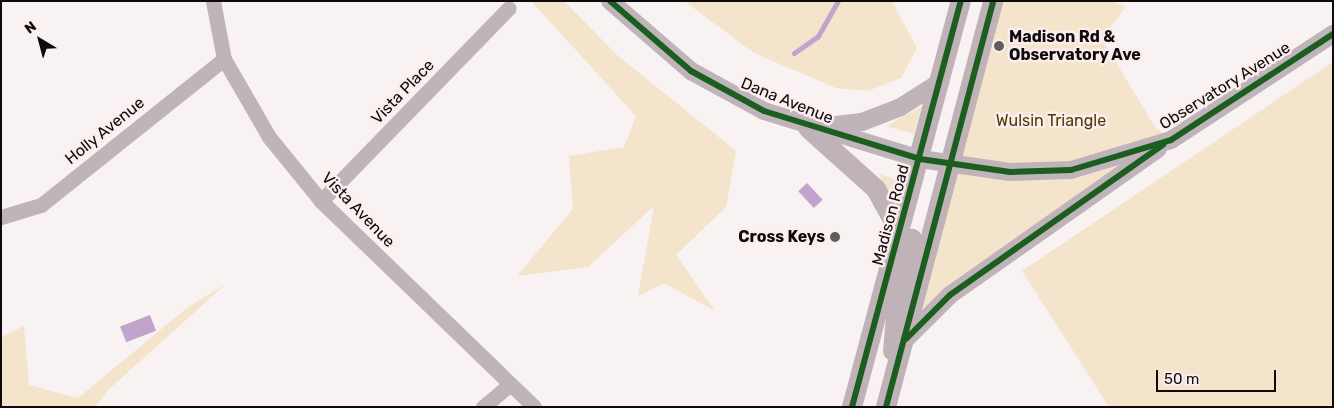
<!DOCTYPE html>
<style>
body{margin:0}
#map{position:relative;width:1334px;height:408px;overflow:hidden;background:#f8f2f2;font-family:Rubik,sans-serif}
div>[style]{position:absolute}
.green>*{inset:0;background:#f4e4cc}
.water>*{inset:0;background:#c1a3cc;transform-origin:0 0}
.stream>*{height:5px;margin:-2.5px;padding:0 2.5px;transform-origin:2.5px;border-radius:2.5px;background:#c1a3cc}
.minor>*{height:15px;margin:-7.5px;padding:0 7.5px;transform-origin:7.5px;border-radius:7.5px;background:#bfb4b9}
.tertiary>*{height:18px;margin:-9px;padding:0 9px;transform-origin:9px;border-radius:9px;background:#bfb4b9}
.secondary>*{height:20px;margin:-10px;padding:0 10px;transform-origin:10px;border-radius:10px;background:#bfb3b8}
.cycleway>*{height:6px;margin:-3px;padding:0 3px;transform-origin:3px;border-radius:3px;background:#1b5e20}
.dots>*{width:14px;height:14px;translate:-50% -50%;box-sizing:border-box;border:2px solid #fceeee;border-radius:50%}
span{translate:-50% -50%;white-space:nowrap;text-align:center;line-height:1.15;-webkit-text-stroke:5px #fceeee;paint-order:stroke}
.poi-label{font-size:16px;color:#0f0b0b;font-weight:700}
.left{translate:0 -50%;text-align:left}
.right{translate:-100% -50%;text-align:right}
.street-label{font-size:16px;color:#0f0b0b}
.park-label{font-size:16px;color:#533900}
.frame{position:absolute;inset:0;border:2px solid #0f0b0b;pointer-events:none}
.north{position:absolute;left:15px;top:15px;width:50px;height:50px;-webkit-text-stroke:4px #fceeee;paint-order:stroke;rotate:323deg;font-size:14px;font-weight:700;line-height:20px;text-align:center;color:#0f0b0b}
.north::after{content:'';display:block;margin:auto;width:18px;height:22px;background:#0f0b0b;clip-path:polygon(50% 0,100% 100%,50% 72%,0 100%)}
.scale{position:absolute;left:1156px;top:370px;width:120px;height:22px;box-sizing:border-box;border:2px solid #0f0b0b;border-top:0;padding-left:6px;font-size:15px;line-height:18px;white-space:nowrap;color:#0f0b0b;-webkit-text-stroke:4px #fceeee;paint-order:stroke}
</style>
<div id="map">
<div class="green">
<i style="clip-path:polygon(531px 1px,564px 1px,617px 55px,736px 151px,726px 207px,676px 255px,715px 311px,664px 283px,638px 296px,654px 206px,588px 267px,517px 276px,573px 209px,569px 156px,624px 147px,636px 116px)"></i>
<i style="clip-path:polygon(684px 1px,892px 1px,917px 48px,901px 78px,868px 91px,836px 88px,754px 53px)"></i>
<i style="clip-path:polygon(993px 1px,1109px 1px,1126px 6px,1102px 39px,1155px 127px,1171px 140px,1014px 252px,904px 341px)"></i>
<i style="clip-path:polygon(1333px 62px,1333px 407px,1109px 407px,1022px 271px)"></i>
<i style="clip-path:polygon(922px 106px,914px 134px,886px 126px)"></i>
<i style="clip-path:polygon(879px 174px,901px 181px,894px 203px)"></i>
<i style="clip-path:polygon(226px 284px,108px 390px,95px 407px,1px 407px,1px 337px,24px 326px,29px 385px,78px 398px,188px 307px)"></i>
</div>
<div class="water">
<i style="left:807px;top:183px;width:23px;height:12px;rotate:47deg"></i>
<i style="left:150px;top:315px;width:17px;height:32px;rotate:69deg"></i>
</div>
<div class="stream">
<i style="left:794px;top:53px;width:29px;rotate:-35deg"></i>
<i style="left:818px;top:36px;width:40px;rotate:-60.3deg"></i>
</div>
<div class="minor">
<i style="left:213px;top:1px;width:59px;rotate:79.3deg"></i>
<i style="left:224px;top:59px;width:90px;rotate:60deg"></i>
<i style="left:269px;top:137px;width:82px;rotate:50.9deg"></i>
<i style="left:321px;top:201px;width:296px;rotate:44deg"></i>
<i style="left:321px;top:201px;width:269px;rotate:-45.8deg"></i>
<i style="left:1px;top:217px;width:42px;rotate:-16.7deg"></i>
<i style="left:41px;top:205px;width:234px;rotate:-38.6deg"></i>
<i style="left:483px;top:407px;width:35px;rotate:-40deg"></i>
</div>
<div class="tertiary">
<i style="left:610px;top:1px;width:107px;rotate:40.8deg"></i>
<i style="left:691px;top:71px;width:83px;rotate:28.7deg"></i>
<i style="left:764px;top:111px;width:163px;rotate:17.1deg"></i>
<i style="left:920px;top:159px;width:91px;rotate:8.2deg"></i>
<i style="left:1010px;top:172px;width:61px;rotate:-1.9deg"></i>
<i style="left:1071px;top:170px;width:104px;rotate:-16.7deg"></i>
<i style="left:1171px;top:140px;width:194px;rotate:-33.2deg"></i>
<i style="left:818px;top:127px;width:44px;rotate:-6.5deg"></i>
<i style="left:862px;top:122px;width:40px;rotate:-21deg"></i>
<i style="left:899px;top:108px;width:49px;rotate:-32.4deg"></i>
<i style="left:904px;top:341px;width:65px;rotate:-45deg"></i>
<i style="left:950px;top:295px;width:254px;rotate:-35.1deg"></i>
</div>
<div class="secondary">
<i style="left:808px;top:128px;width:91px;rotate:41.9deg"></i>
<i style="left:876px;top:189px;width:50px;rotate:61.4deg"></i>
<i style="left:893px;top:351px;width:56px;rotate:-84.9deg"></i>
<i style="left:898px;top:295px;width:58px;rotate:-76deg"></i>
<i style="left:852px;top:407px;width:420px;rotate:-75deg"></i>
<i style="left:886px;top:407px;width:420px;rotate:-75.2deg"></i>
</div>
<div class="cycleway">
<i style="left:610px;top:1px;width:107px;rotate:40.8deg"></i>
<i style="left:691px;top:71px;width:83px;rotate:28.7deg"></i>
<i style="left:764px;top:111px;width:163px;rotate:17.1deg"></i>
<i style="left:920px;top:159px;width:91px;rotate:8.2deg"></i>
<i style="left:1010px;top:172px;width:61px;rotate:-1.9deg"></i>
<i style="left:1071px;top:170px;width:104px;rotate:-16.7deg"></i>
<i style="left:1171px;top:140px;width:194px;rotate:-33.2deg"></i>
<i style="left:906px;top:339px;width:62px;rotate:-45deg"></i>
<i style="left:950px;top:295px;width:261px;rotate:-35.2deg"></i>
<i style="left:852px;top:407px;width:420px;rotate:-75deg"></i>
<i style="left:886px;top:407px;width:420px;rotate:-75.2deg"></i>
</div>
<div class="dots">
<i style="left:999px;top:46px;background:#615c5c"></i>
<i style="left:835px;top:237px;background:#615c5c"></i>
</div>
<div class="poi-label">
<span class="left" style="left:1009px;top:46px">Madison Rd &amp;<br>Observatory Ave</span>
<span class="right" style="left:825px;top:237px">Cross Keys</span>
</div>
<div class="street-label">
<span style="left:1225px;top:86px;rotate:-32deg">Observatory Avenue</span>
<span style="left:403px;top:92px;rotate:-46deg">Vista Place</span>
<span style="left:787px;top:101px;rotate:22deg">Dana Avenue</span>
<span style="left:105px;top:131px;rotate:-39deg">Holly Avenue</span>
<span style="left:358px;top:210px;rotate:46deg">Vista Avenue</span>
<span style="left:891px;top:215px;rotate:-75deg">Madison Road</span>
</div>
<div class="park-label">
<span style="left:1051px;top:121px">Wulsin Triangle</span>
</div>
<div class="frame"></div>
<div class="north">N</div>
<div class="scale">50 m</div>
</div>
